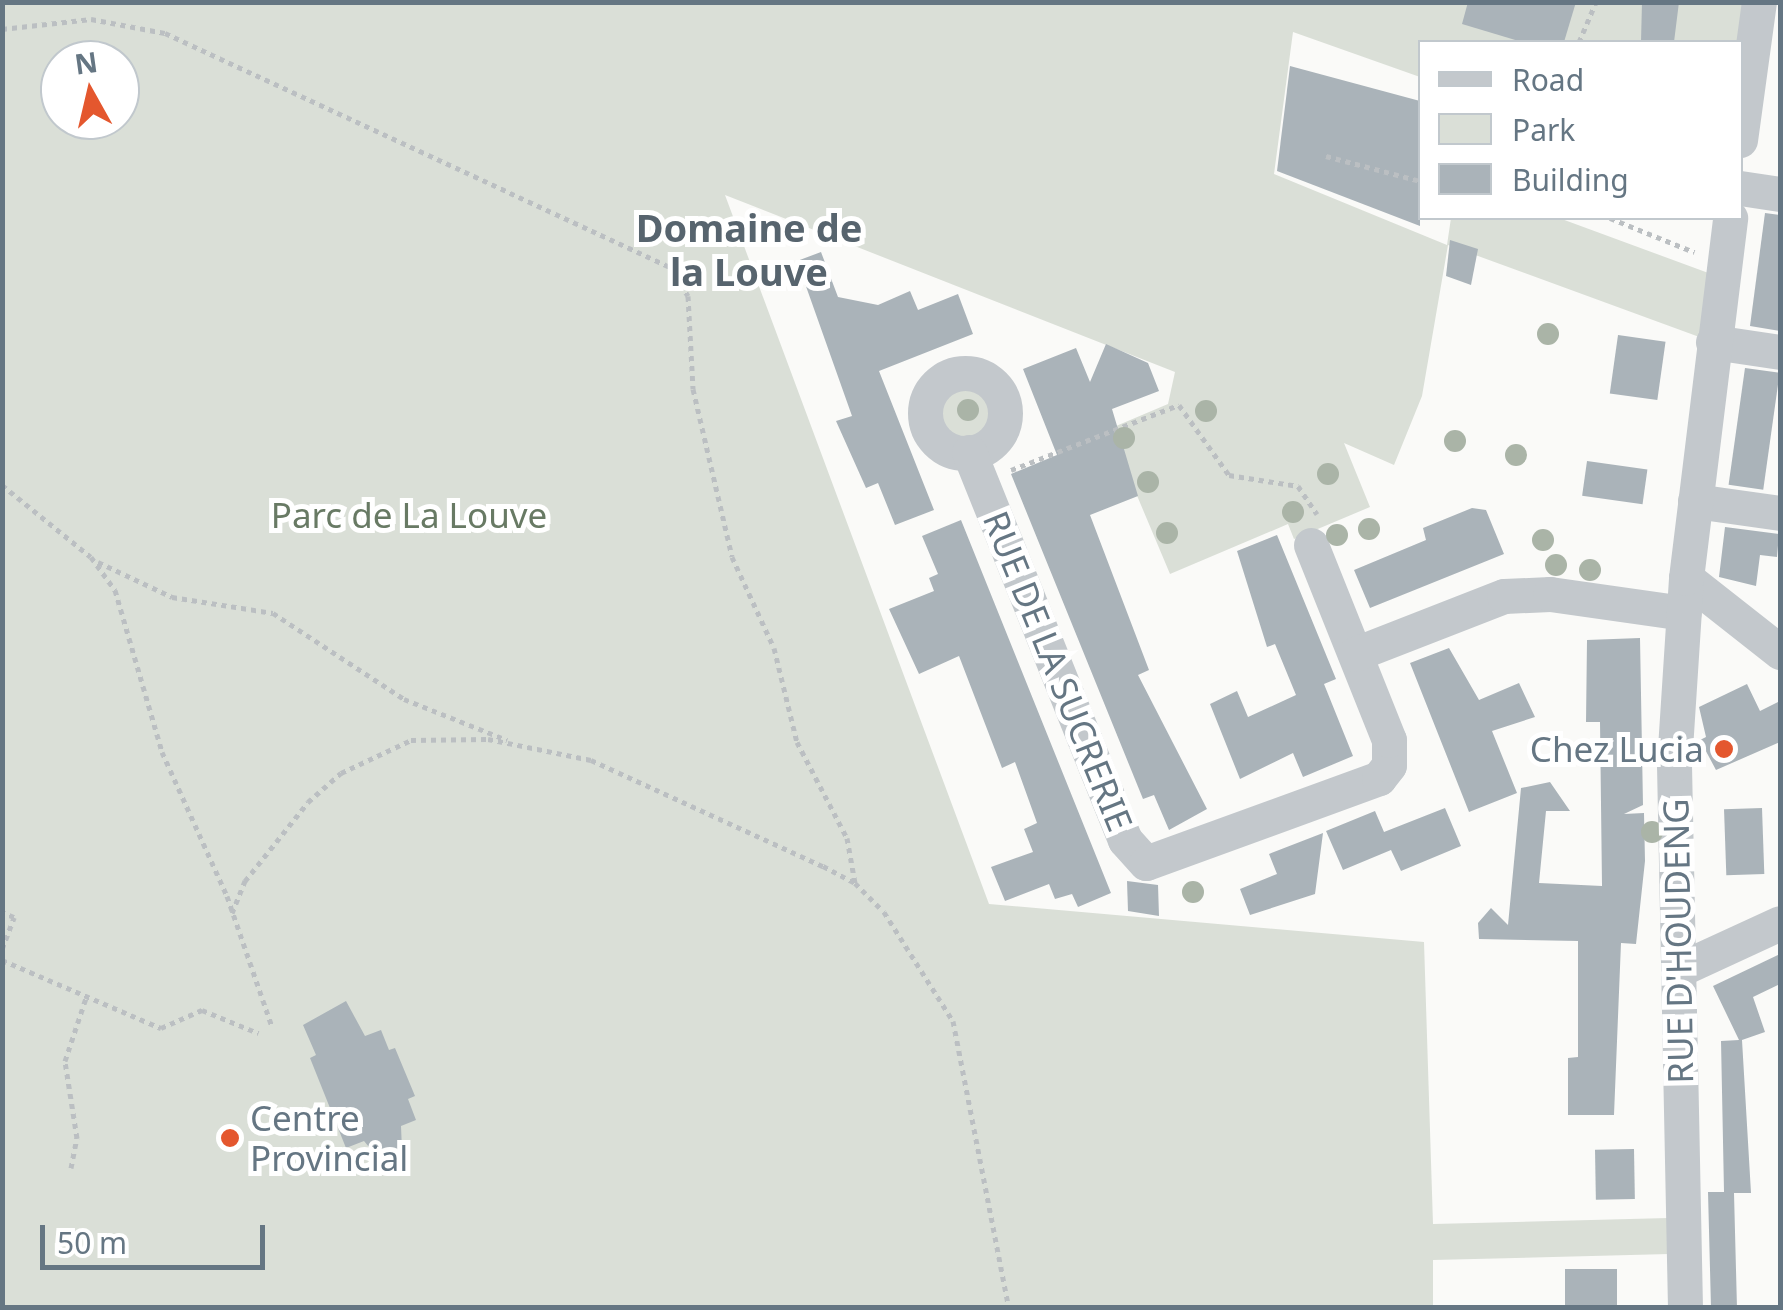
<!DOCTYPE html>
<style>
body{margin:0}
#map{position:relative;width:1783px;height:1310px;overflow:hidden;background:#fafaf8;font-family:"Noto Sans",sans-serif}
div>[style]{position:absolute}
.green>*{inset:0;background:#dadfd7}
.round{border-radius:50%}
.building>*{inset:0;background:#aab3b9;transform-origin:0 0}
.path>*{height:5px;margin-top:-2.5px;transform-origin:0;background:repeating-linear-gradient(90deg,#bbbfc2 0 5px,transparent 0 10px)}
.minor>*{height:35px;margin:-17.5px;padding:0 17.5px;transform-origin:17.5px;border-radius:17.5px;background:#c3c8cc}
.minor>.ring{margin:-17.5px;padding:0;box-sizing:content-box;background:none;border:35px solid #c3c8cc;border-radius:50%}
.trees>*{width:22px;height:22px;margin:-11px;border-radius:50%;background:#aab4a7}
.dots>*{width:28px;height:28px;translate:-50% -50%;box-sizing:border-box;border:5px solid #fff;border-radius:50%}
span{translate:-50% -50%;white-space:nowrap;text-align:center;line-height:1.15;-webkit-text-stroke:10px #fff;paint-order:stroke}
.park-label{font-size:35px;color:#687a64}
.street-label{font-size:35px;color:#657683}
.poi-label{font-size:35px;color:#657683}
.right{translate:-100% -50%;text-align:right}
.left{translate:0 -50%;text-align:left}
.neighbourhood-label{font-size:38px;color:#57646e;font-weight:700}
.frame{position:absolute;inset:0;border:5px solid #657683;pointer-events:none}
.legend{position:absolute;left:1418px;top:40px;width:325px;height:180px;box-sizing:border-box;background:#fff;border:2px solid #c1c8cd;margin:0;padding:12px 18px;list-style:none;font-size:30px;color:#657683}
.legend li{display:flex;align-items:center;gap:20px;height:50px}
.legend b{width:50px;border:2px solid #c1c8cd}
.north{position:absolute;left:40px;top:40px;width:100px;height:100px;box-sizing:border-box;background:#fff;border:2px solid #c1c8cd;border-radius:50%;rotate:352deg;font-size:28px;font-weight:700;line-height:40px;text-align:center;color:#657683}
.north::after{content:'';display:block;margin:auto;width:35px;height:45px;background:#e4572e;clip-path:polygon(50% 0,100% 100%,50% 72%,0 100%)}
.scale{position:absolute;left:40px;top:1225px;width:225px;height:45px;box-sizing:border-box;border:5px solid #657683;border-top:0;padding-left:12px;font-size:30px;line-height:35px;white-space:nowrap;color:#657683;-webkit-text-stroke:8px #fff;paint-order:stroke}
</style>
<div id="map">
<div class="green">
<i style="clip-path:polygon(evenodd,3px 3px,1759px 3px,1740px 42px,1420px 42px,1420px 77px,1293px 32px,1274px 174px,1447px 245px,1451px 218px,1559px 218px,1722px 278px,1713px 342px,1448px 245px,1422px 396px,1394px 465px,1344px 443px,1370px 507px,1294px 539px,1288px 524px,1170px 574px,1109px 429px,1168px 404px,1175px 372px,725px 195px,989px 904px,1424px 942px,1433px 1224px,1668px 1218px,1669px 1254px,1433px 1260px,1433px 1308px,3px 1308px,3px 3px,60px 60px,120px 60px,120px 120px,60px 120px,60px 60px)"></i>
<i class="round" style="left:938px;top:386px;width:56px;height:56px"></i>
</div>
<div class="building">
<i style="clip-path:polygon(1468px 2px,1576px 2px,1564px 42px,1522px 42px,1462px 24px)"></i>
<i style="clip-path:polygon(1642px 2px,1679px 2px,1674px 42px,1641px 42px)"></i>
<i style="clip-path:polygon(1290px 66px,1420px 101px,1420px 226px,1277px 171px)"></i>
<i style="clip-path:polygon(1765px 213px,1780px 215px,1780px 331px,1750px 326px)"></i>
<i style="clip-path:polygon(1450px 240px,1478px 249px,1471px 285px,1446px 276px)"></i>
<i style="clip-path:polygon(821px 252px,838px 297px,878px 305px,910px 291px,918px 310px,958px 294px,973px 334px,879px 371px,934px 510px,895px 525px,878px 483px,866px 488px,836px 421px,852px 416px,797px 261px)"></i>
<i style="left:1618px;top:335px;width:48px;height:59px;rotate:8deg"></i>
<i style="clip-path:polygon(1106px 344px,1148px 363px,1159px 391px,1112px 409px,1138px 496px,1090px 515px,1149px 670px,1138px 675px,1207px 809px,1169px 830px,1154px 795px,1143px 799px,1011px 474px,1057px 455px,1023px 369px,1076px 348px,1090px 382px)"></i>
<i style="left:1745px;top:368px;width:35px;height:118px;rotate:8deg"></i>
<i style="left:1587px;top:461px;width:61px;height:35px;rotate:8deg"></i>
<i style="clip-path:polygon(1472px 508px,1486px 510px,1504px 554px,1370px 608px,1354px 570px,1426px 540px,1423px 528px)"></i>
<i style="clip-path:polygon(961px 520px,1111px 893px,1078px 907px,1072px 894px,1055px 899px,1049px 884px,1005px 901px,991px 867px,1033px 852px,1024px 829px,1037px 823px,1015px 762px,1002px 768px,959px 656px,919px 674px,889px 609px,934px 591px,929px 578px,938px 574px,922px 536px)"></i>
<i style="clip-path:polygon(1725px 527px,1779px 534px,1777px 557px,1760px 555px,1756px 586px,1719px 577px)"></i>
<i style="clip-path:polygon(1277px 535px,1336px 679px,1324px 684px,1353px 756px,1303px 777px,1293px 753px,1240px 779px,1210px 704px,1237px 691px,1248px 717px,1296px 695px,1275px 644px,1267px 647px,1237px 551px)"></i>
<i style="clip-path:polygon(1640px 638px,1643px 805px,1624px 814px,1644px 813px,1645px 861px,1636px 944px,1621px 943px,1614px 1115px,1568px 1115px,1568px 1058px,1578px 1057px,1578px 941px,1479px 939px,1478px 923px,1491px 908px,1508px 925px,1521px 788px,1550px 782px,1570px 811px,1546px 811px,1539px 883px,1602px 886px,1600px 722px,1586px 722px,1587px 640px)"></i>
<i style="clip-path:polygon(1449px 648px,1479px 700px,1519px 683px,1535px 717px,1492px 731px,1517px 793px,1469px 812px,1410px 663px)"></i>
<i style="clip-path:polygon(1747px 684px,1760px 711px,1780px 701px,1780px 742px,1716px 770px,1700px 740px,1706px 737px,1699px 707px)"></i>
<i style="clip-path:polygon(1445px 808px,1461px 846px,1401px 871px,1391px 850px,1343px 870px,1326px 831px,1375px 811px,1384px 832px)"></i>
<i style="left:1762px;top:808px;width:66px;height:38px;rotate:88deg"></i>
<i style="clip-path:polygon(1323px 833px,1315px 894px,1250px 915px,1240px 889px,1277px 874px,1269px 854px)"></i>
<i style="clip-path:polygon(1127px 881px,1158px 885px,1159px 916px,1128px 911px)"></i>
<i style="clip-path:polygon(1780px 954px,1780px 984px,1753px 997px,1765px 1032px,1742px 1040px,1751px 1193px,1734px 1193px,1737px 1308px,1711px 1308px,1708px 1192px,1724px 1192px,1721px 1041px,1739px 1040px,1713px 986px)"></i>
<i style="clip-path:polygon(346px 1001px,365px 1036px,381px 1030px,389px 1050px,395px 1048px,415px 1096px,408px 1099px,416px 1120px,401px 1126px,402px 1150px,379px 1159px,364px 1141px,346px 1148px,310px 1058px,316px 1055px,303px 1025px)"></i>
<i style="left:1634px;top:1149px;width:50px;height:39px;rotate:89deg"></i>
<i style="left:1617px;top:1269px;width:39px;height:52px;rotate:90deg"></i>
</div>
<div class="path">
<i style="left:2px;top:29px;width:90px;rotate:-6.4deg"></i>
<i style="left:91px;top:19px;width:75px;rotate:10.7deg"></i>
<i style="left:165px;top:33px;width:557px;rotate:24.86deg"></i>
<i style="left:670px;top:267px;width:34px;rotate:58deg"></i>
<i style="left:688px;top:296px;width:93px;rotate:86.9deg"></i>
<i style="left:693px;top:389px;width:172px;rotate:76.9deg"></i>
<i style="left:732px;top:557px;width:100px;rotate:65.2deg"></i>
<i style="left:774px;top:648px;width:97px;rotate:76.3deg"></i>
<i style="left:797px;top:742px;width:108px;rotate:62.5deg"></i>
<i style="left:847px;top:838px;width:46px;rotate:79.9deg"></i>
<i style="left:1579px;top:42px;width:43px;rotate:-67deg"></i>
<i style="left:1326px;top:156px;width:97px;rotate:14.9deg"></i>
<i style="left:1610px;top:218px;width:91px;rotate:22deg"></i>
<i style="left:1011px;top:470px;width:180px;rotate:-21.2deg"></i>
<i style="left:1179px;top:405px;width:86px;rotate:54.5deg"></i>
<i style="left:1229px;top:475px;width:70px;rotate:9.1deg"></i>
<i style="left:1298px;top:486px;width:34px;rotate:56deg"></i>
<i style="left:2px;top:485px;width:114px;rotate:39deg"></i>
<i style="left:91px;top:557px;width:41px;rotate:54deg"></i>
<i style="left:115px;top:590px;width:169px;rotate:73.8deg"></i>
<i style="left:162px;top:752px;width:158px;rotate:65.7deg"></i>
<i style="left:227px;top:896px;width:139px;rotate:71deg"></i>
<i style="left:98px;top:562px;width:82px;rotate:25.3deg"></i>
<i style="left:172px;top:597px;width:102px;rotate:9deg"></i>
<i style="left:273px;top:613px;width:157px;rotate:33.3deg"></i>
<i style="left:404px;top:699px;width:111px;rotate:21.7deg"></i>
<i style="left:232px;top:913px;width:35px;rotate:-68deg"></i>
<i style="left:245px;top:881px;width:101px;rotate:-51.4deg"></i>
<i style="left:308px;top:802px;width:44px;rotate:-41.3deg"></i>
<i style="left:341px;top:773px;width:77px;rotate:-25.2deg"></i>
<i style="left:411px;top:740px;width:77px;rotate:-0.7deg"></i>
<i style="left:488px;top:739px;width:105px;rotate:11.5deg"></i>
<i style="left:591px;top:760px;width:255px;rotate:24.6deg"></i>
<i style="left:823px;top:866px;width:36px;rotate:28deg"></i>
<i style="left:855px;top:883px;width:41px;rotate:45deg"></i>
<i style="left:884px;top:912px;width:129px;rotate:57.7deg"></i>
<i style="left:953px;top:1021px;width:292px;rotate:79deg"></i>
<i style="left:2px;top:949px;width:34px;rotate:-69deg"></i>
<i style="left:14px;top:917px;width:11px;rotate:-158deg"></i>
<i style="left:2px;top:960px;width:173px;rotate:23.2deg"></i>
<i style="left:161px;top:1028px;width:45px;rotate:-23.7deg"></i>
<i style="left:202px;top:1010px;width:61px;rotate:22.3deg"></i>
<i style="left:71px;top:1168px;width:31px;rotate:-79deg"></i>
<i style="left:77px;top:1138px;width:78px;rotate:-98.9deg"></i>
<i style="left:65px;top:1061px;width:66px;rotate:-71.6deg"></i>
</div>
<div class="minor">
<i style="left:1740px;top:140px;width:139px;rotate:-82.2deg"></i>
<i style="left:1740px;top:188px;width:40px;rotate:8.5deg"></i>
<i style="left:1713px;top:342px;width:68px;rotate:8.5deg"></i>
<i class="ring" style="left:925px;top:373px;width:45px;height:45px"></i>
<i style="left:969px;top:452px;width:418px;rotate:68.1deg"></i>
<i style="left:1125px;top:840px;width:31px;rotate:48deg"></i>
<i style="left:1146px;top:863px;width:248px;rotate:-20deg"></i>
<i style="left:1379px;top:778px;width:16px;rotate:-52deg"></i>
<i style="left:1389px;top:765px;width:25px;rotate:-90deg"></i>
<i style="left:1389px;top:740px;width:210px;rotate:-111.8deg"></i>
<i style="left:1695px;top:501px;width:86px;rotate:8deg"></i>
<i style="left:1686px;top:578px;width:120px;rotate:38.2deg"></i>
<i style="left:1355px;top:654px;width:160px;rotate:-21.3deg"></i>
<i style="left:1504px;top:596px;width:46px;rotate:-2.5deg"></i>
<i style="left:1550px;top:594px;width:135px;rotate:8.1deg"></i>
<i style="left:1678px;top:970px;width:112px;rotate:-24.7deg"></i>
<i style="left:1685px;top:1308px;width:544px;rotate:-91.16deg"></i>
<i style="left:1674px;top:764px;width:186px;rotate:-86.3deg"></i>
<i style="left:1686px;top:578px;width:363px;rotate:-83deg"></i>
</div>
<div class="trees">
<i style="left:1548px;top:334px"></i>
<i style="left:968px;top:410px"></i>
<i style="left:1206px;top:411px"></i>
<i style="left:1124px;top:438px"></i>
<i style="left:1455px;top:441px"></i>
<i style="left:1516px;top:455px"></i>
<i style="left:1328px;top:474px"></i>
<i style="left:1148px;top:482px"></i>
<i style="left:1293px;top:512px"></i>
<i style="left:1369px;top:529px"></i>
<i style="left:1167px;top:533px"></i>
<i style="left:1337px;top:535px"></i>
<i style="left:1543px;top:540px"></i>
<i style="left:1556px;top:565px"></i>
<i style="left:1590px;top:570px"></i>
<i style="left:1652px;top:832px"></i>
<i style="left:1193px;top:892px"></i>
</div>
<div class="dots">
<i style="left:1724px;top:749px;background:#e4572e"></i>
<i style="left:230px;top:1138px;background:#e4572e"></i>
</div>
<div class="park-label">
<span style="left:409px;top:515px">Parc de La Louve</span>
</div>
<div class="street-label">
<span style="left:1058px;top:671px;rotate:68deg">RUE DE LA SUCRERIE</span>
<span style="left:1678px;top:941px;rotate:-91deg">RUE D'HOUDENG</span>
</div>
<div class="poi-label">
<span class="right" style="left:1704px;top:749px">Chez Lucia</span>
<span class="left" style="left:250px;top:1138px">Centre<br>Provincial</span>
</div>
<div class="neighbourhood-label">
<span style="left:749px;top:250px">Domaine de<br>la Louve</span>
</div>
<div class="frame"></div>
<ul class="legend">
<li><b style="height:12px;background:#c3c8cc"></b>Road</li>
<li><b style="height:28px;background:#dadfd7"></b>Park</li>
<li><b style="height:28px;background:#aab3b9"></b>Building</li>
</ul>
<div class="north">N</div>
<div class="scale">50 m</div>
</div>
